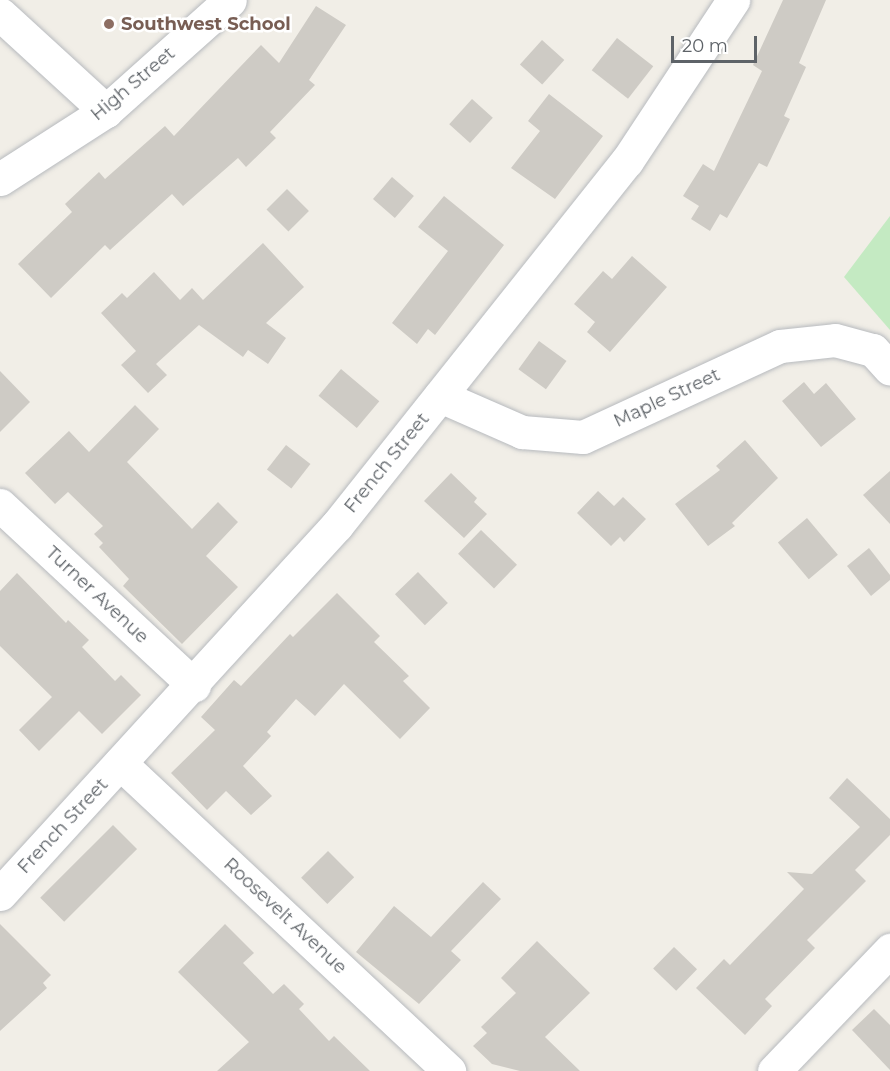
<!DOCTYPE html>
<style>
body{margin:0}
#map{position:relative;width:890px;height:1071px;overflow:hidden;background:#f1eee7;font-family:Montserrat,sans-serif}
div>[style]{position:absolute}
.green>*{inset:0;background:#c4eac2}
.building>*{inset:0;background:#cecbc5;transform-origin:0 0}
.roads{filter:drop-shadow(0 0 2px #b7babe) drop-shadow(0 0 2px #b7babe)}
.minor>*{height:33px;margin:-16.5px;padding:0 16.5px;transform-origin:16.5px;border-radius:16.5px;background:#fff}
.dots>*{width:16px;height:16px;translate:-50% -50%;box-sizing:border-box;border:3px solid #fff;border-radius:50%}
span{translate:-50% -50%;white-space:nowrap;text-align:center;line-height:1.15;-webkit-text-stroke:5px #fff;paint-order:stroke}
.education-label{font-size:18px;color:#785e54;font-weight:700}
.left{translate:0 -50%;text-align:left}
.street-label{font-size:18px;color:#5e6368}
.scale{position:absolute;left:671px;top:36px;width:86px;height:27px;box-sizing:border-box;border:3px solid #5e6368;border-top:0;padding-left:8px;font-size:18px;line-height:21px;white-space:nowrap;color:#5e6368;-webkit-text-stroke:4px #fff;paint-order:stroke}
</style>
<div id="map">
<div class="green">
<i style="clip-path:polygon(890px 216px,890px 330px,844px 277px)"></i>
</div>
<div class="building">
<i style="clip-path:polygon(783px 0,826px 0,799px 63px,806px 67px,784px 116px,790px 119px,767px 167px,759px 163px,727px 218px,720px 214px,710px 231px,691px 219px,699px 206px,683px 196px,703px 164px,714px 171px,762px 71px,753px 65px)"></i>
<i style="clip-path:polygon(316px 6px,346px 25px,309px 80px,315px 85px,270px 132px,276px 138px,246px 167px,238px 158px,183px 206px,172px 194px,110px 250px,105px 245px,51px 298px,18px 264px,72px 212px,65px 204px,99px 172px,105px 179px,165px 126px,174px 136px,261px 45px,279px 63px)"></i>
<i style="left:617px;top:38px;width:46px;height:41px;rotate:38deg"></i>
<i style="left:542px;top:40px;width:30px;height:33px;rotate:42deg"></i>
<i style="clip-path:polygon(549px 94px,603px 136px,555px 199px,511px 168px,540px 131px,528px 121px)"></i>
<i style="left:472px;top:99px;width:28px;height:34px;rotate:42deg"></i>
<i style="left:392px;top:177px;width:29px;height:29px;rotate:41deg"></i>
<i style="left:287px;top:189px;width:31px;height:29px;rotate:45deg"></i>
<i style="clip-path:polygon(444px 196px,504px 245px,435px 335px,428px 329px,417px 344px,392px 323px,448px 251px,418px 227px)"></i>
<i style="clip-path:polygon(263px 243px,304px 287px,266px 323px,286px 338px,268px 364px,248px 350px,243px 357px,199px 325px,156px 364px,167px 375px,148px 393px,121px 365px,136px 351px,101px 313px,122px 293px,127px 298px,154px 272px,180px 300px,192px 288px,203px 300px)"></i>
<i style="clip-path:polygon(632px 256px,667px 287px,610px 352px,587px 332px,595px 322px,574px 304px,603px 271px,612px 279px)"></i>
<i style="left:539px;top:341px;width:34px;height:35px;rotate:36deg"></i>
<i style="left:341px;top:369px;width:50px;height:35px;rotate:40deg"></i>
<i style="clip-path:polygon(0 371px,30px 402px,0 432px)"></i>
<i style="clip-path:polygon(804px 382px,814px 394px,826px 383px,856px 419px,821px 447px,782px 401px)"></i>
<i style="clip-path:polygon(135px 405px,159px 429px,127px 462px,192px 529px,218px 502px,238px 522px,206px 556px,238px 587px,182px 644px,123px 586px,129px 579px,99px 547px,103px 543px,94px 534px,103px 526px,68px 492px,55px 504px,25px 473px,69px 431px,89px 452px)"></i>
<i style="clip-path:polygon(745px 440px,778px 478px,732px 523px,735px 526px,708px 546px,675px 504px,720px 470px,716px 466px)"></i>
<i style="left:286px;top:445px;width:31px;height:31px;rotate:38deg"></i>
<i style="clip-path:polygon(890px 471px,890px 524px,863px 495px)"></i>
<i style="clip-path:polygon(451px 473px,477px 498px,474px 502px,487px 514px,464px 538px,424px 501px)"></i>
<i style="clip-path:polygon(598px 491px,614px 506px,623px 497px,646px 519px,624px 542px,620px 537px,611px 546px,577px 513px)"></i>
<i style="left:807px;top:518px;width:48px;height:38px;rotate:50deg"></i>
<i style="left:481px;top:530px;width:50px;height:33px;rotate:44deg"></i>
<i style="clip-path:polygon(869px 548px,890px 575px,890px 580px,871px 596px,847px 566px)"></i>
<i style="left:418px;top:572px;width:43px;height:32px;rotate:46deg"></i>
<i style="clip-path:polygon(17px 573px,66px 623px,68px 620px,89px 640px,82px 647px,115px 681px,121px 675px,141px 695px,102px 734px,79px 711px,39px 751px,19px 730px,52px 697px,0 646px,0 591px)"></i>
<i style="clip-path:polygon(337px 593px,380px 636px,374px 642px,409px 676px,403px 681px,430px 708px,400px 739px,344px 684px,315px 716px,296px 699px,267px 732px,271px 736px,243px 766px,272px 796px,251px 815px,226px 791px,207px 810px,171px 773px,215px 730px,201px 717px,234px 680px,241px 686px,290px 634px,293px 637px)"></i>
<i style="clip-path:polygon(847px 778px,890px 819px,890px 835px,855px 870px,866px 881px,807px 940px,815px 948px,765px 999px,772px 1006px,745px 1035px,696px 988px,724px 959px,730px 965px,804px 889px,787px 872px,812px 874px,860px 827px,829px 798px)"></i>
<i style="left:113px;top:825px;width:34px;height:103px;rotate:45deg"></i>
<i style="left:328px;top:851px;width:37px;height:38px;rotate:45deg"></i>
<i style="clip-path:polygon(483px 882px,501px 899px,451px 951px,461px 960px,419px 1004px,356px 952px,394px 906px,431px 937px)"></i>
<i style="clip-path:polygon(0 924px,51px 975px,43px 983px,47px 988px,0 1031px)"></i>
<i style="clip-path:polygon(225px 924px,254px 953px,243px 963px,273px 994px,284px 984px,304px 1004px,299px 1009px,329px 1041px,334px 1036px,370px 1071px,217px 1071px,249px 1042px,178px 972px)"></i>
<i style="clip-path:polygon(537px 941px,590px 993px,545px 1037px,580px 1071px,520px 1071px,492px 1064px,473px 1046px,487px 1033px,481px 1027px,516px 993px,501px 978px)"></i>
<i style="left:674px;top:947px;width:32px;height:30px;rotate:44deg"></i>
<i style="clip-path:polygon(874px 1009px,890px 1025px,890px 1070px,852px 1030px)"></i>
</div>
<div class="roads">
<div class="minor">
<i style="left:0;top:14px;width:144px;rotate:42.5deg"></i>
<i style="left:0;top:179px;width:126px;rotate:-32.7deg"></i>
<i style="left:106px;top:111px;width:166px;rotate:-41.8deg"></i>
<i style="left:440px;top:396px;width:90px;rotate:23.7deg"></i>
<i style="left:522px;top:432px;width:61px;rotate:4.7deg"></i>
<i style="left:583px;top:437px;width:217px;rotate:-24.8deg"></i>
<i style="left:780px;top:346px;width:55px;rotate:-6.2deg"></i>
<i style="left:835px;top:340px;width:39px;rotate:15deg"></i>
<i style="left:873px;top:350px;width:25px;rotate:48deg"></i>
<i style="left:0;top:505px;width:265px;rotate:42.9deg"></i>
<i style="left:120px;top:763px;width:451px;rotate:43.1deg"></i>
<i style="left:0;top:894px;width:500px;rotate:-47.6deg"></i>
<i style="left:337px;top:525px;width:465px;rotate:-51.5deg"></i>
<i style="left:627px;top:161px;width:193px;rotate:-56.6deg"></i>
<i style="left:774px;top:1071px;width:168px;rotate:-46.2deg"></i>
</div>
</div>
<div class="dots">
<i style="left:109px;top:24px;background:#8d6e63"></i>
</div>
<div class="education-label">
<span class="left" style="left:121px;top:24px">Southwest School</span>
</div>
<div class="street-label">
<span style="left:133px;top:84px;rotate:-40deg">High Street</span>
<span style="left:667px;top:398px;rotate:-25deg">Maple Street</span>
<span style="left:387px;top:463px;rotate:-51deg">French Street</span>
<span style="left:97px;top:595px;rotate:43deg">Turner Avenue</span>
<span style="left:63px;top:826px;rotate:-47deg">French Street</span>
<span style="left:285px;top:916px;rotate:43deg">Roosevelt Avenue</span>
</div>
<div class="scale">20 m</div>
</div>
